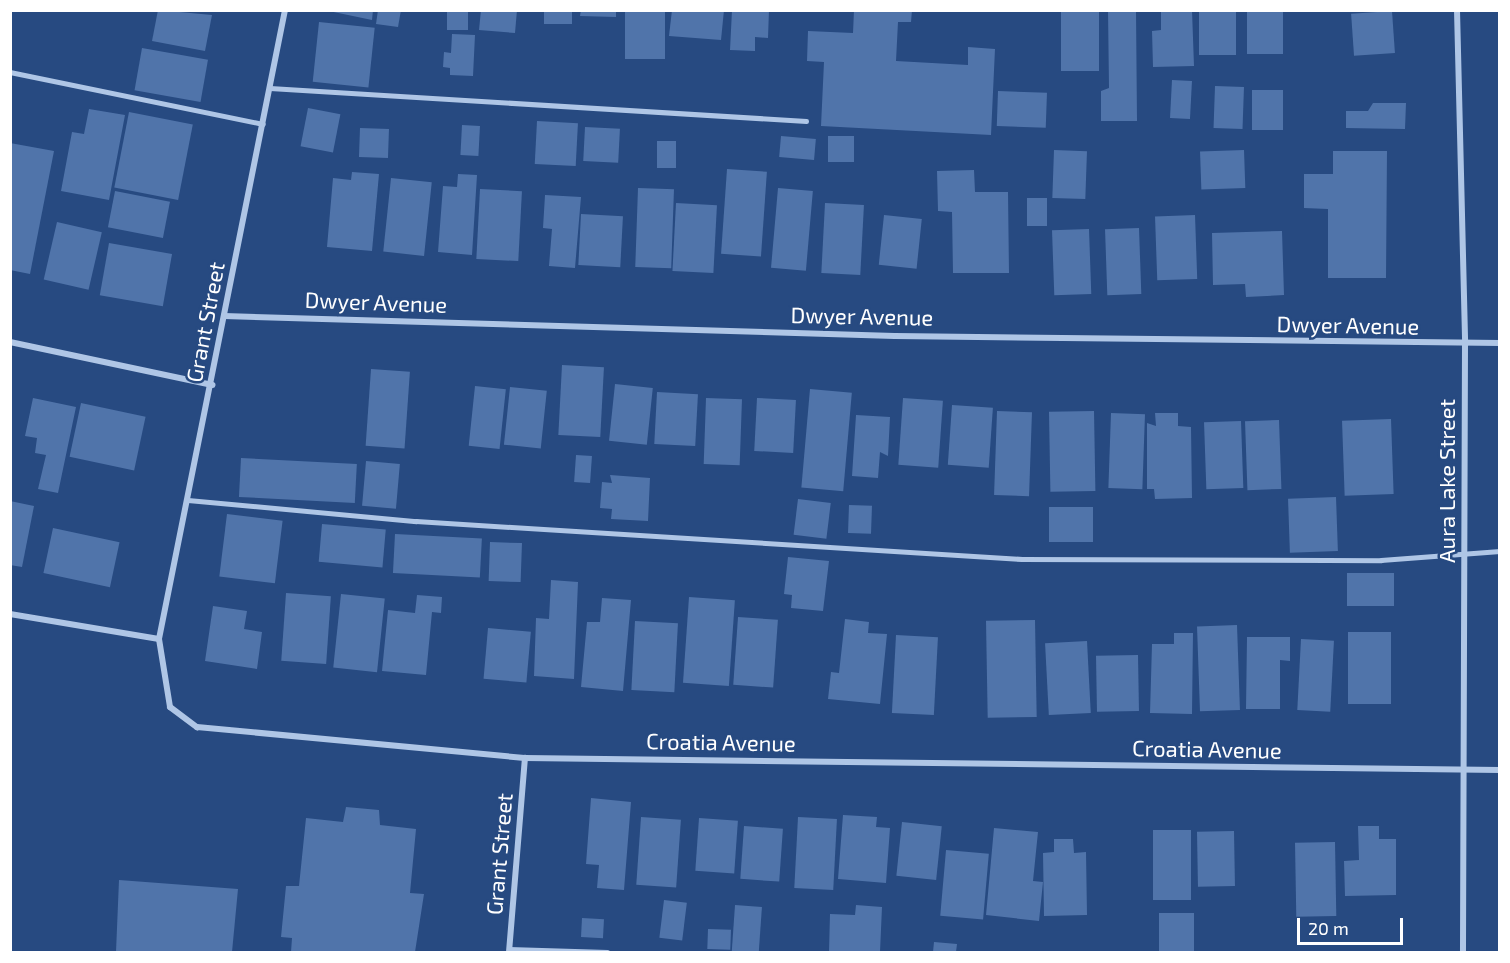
<!DOCTYPE html>
<style>
body{margin:0}
#map{position:relative;width:1510px;height:963px;overflow:hidden;background:#274a81;font-family:"Exo 2",sans-serif}
div>[style]{position:absolute}
.building>*{inset:0;background:#5074aa;transform-origin:0 0}
.service>*{height:4.5px;margin:-2.25px;padding:0 2.25px;transform-origin:2.25px;border-radius:2.25px;background:#afc6e6}
.minor>*{height:6px;margin:-3px;padding:0 3px;transform-origin:3px;border-radius:3px;background:#afc6e6}
span{translate:-50% -50%;white-space:nowrap;text-align:center;line-height:1.15;-webkit-text-stroke:5px #274a81;paint-order:stroke}
.street-label{font-size:22px;color:#fff}
.frame{position:absolute;inset:0;border:12px solid #fff;pointer-events:none}
.scale{position:absolute;left:1297px;top:918px;width:106px;height:27px;box-sizing:border-box;border:3px solid #fff;border-top:0;padding-left:8px;font-size:18px;line-height:21px;white-space:nowrap;color:#fff;-webkit-text-stroke:4px #274a81;paint-order:stroke}
</style>
<div id="map">
<div class="building">
<i style="clip-path:polygon(158px 10px,212px 15px,205px 51px,152px 41px)"></i>
<i style="clip-path:polygon(324px 10px,373px 10px,372px 20px)"></i>
<i style="clip-path:polygon(378px 10px,401px 10px,398px 27px,376px 24px)"></i>
<i style="left:447px;top:10px;width:21px;height:20px"></i>
<i style="clip-path:polygon(481px 10px,517px 10px,515px 33px,479px 30px)"></i>
<i style="left:544px;top:10px;width:28px;height:14px"></i>
<i style="clip-path:polygon(581px 10px,616px 10px,616px 17px,580px 16px)"></i>
<i style="left:625px;top:10px;width:40px;height:49px"></i>
<i style="clip-path:polygon(672px 10px,724px 10px,721px 40px,669px 36px)"></i>
<i style="clip-path:polygon(732px 10px,769px 10px,768px 38px,755px 37px,755px 51px,730px 50px)"></i>
<i style="clip-path:polygon(854px 10px,912px 10px,911px 22px,898px 22px,896px 61px,968px 65px,968px 47px,995px 49px,991px 135px,821px 126px,824px 62px,807px 61px,808px 31px,853px 33px)"></i>
<i style="left:1061px;top:10px;width:38px;height:61px"></i>
<i style="clip-path:polygon(1108px 10px,1136px 10px,1137px 121px,1101px 121px,1101px 91px,1109px 88px)"></i>
<i style="clip-path:polygon(1161px 10px,1192px 10px,1194px 66px,1153px 67px,1152px 31px,1161px 30px)"></i>
<i style="left:1199px;top:10px;width:37px;height:45px"></i>
<i style="left:1247px;top:10px;width:36px;height:44px"></i>
<i style="left:1392px;top:11px;width:42px;height:41px;rotate:86deg"></i>
<i style="left:319px;top:22px;width:56px;height:60px;rotate:6deg"></i>
<i style="clip-path:polygon(452px 34px,475px 35px,473px 76px,450px 75px,450px 68px,443px 67px,444px 52px,451px 53px)"></i>
<i style="left:142px;top:48px;width:67px;height:43px;rotate:10deg"></i>
<i style="left:1172px;top:80px;width:20px;height:38px;rotate:3deg"></i>
<i style="left:1215px;top:86px;width:29px;height:42px;rotate:2deg"></i>
<i style="left:1252px;top:90px;width:31px;height:40px"></i>
<i style="left:998px;top:91px;width:49px;height:35px;rotate:2deg"></i>
<i style="clip-path:polygon(1373px 103px,1406px 103px,1405px 129px,1346px 128px,1346px 111px,1368px 111px)"></i>
<i style="left:308px;top:108px;width:33px;height:39px;rotate:11deg"></i>
<i style="clip-path:polygon(89px 109px,125px 115px,109px 200px,61px 191px,72px 132px,84px 134px)"></i>
<i style="left:129px;top:112px;width:65px;height:77px;rotate:11deg"></i>
<i style="left:537px;top:121px;width:41px;height:43px;rotate:3deg"></i>
<i style="left:462px;top:125px;width:18px;height:30px;rotate:3deg"></i>
<i style="left:585px;top:127px;width:35px;height:34px;rotate:3deg"></i>
<i style="left:360px;top:128px;width:29px;height:29px;rotate:2deg"></i>
<i style="left:781px;top:136px;width:35px;height:21px;rotate:5deg"></i>
<i style="left:828px;top:136px;width:26px;height:26px"></i>
<i style="left:657px;top:141px;width:19px;height:27px"></i>
<i style="clip-path:polygon(10px 143px,54px 151px,30px 274px,10px 270px)"></i>
<i style="left:1054px;top:150px;width:33px;height:48px;rotate:2deg"></i>
<i style="left:1244px;top:150px;width:38px;height:44px;rotate:88deg"></i>
<i style="clip-path:polygon(1333px 151px,1387px 151px,1386px 278px,1328px 278px,1328px 209px,1304px 208px,1304px 174px,1333px 174px)"></i>
<i style="left:727px;top:169px;width:40px;height:85px;rotate:4deg"></i>
<i style="clip-path:polygon(974px 170px,975px 192px,1008px 192px,1009px 273px,953px 273px,952px 212px,938px 211px,937px 171px)"></i>
<i style="clip-path:polygon(352px 172px,379px 174px,372px 251px,327px 247px,333px 178px,351px 180px)"></i>
<i style="clip-path:polygon(458px 174px,477px 175px,472px 255px,438px 252px,443px 186px,457px 187px)"></i>
<i style="left:391px;top:178px;width:41px;height:74px;rotate:6deg"></i>
<i style="left:638px;top:188px;width:36px;height:79px;rotate:2deg"></i>
<i style="left:778px;top:188px;width:35px;height:80px;rotate:5deg"></i>
<i style="left:480px;top:189px;width:42px;height:70px;rotate:3deg"></i>
<i style="left:115px;top:191px;width:56px;height:37px;rotate:11deg"></i>
<i style="clip-path:polygon(545px 195px,581px 197px,575px 268px,549px 266px,552px 229px,543px 228px)"></i>
<i style="left:1027px;top:198px;width:20px;height:28px"></i>
<i style="left:676px;top:203px;width:41px;height:68px;rotate:3deg"></i>
<i style="left:825px;top:203px;width:39px;height:70px;rotate:3deg"></i>
<i style="left:581px;top:214px;width:42px;height:51px;rotate:3deg"></i>
<i style="left:884px;top:215px;width:38px;height:50px;rotate:6deg"></i>
<i style="left:1195px;top:215px;width:64px;height:40px;rotate:88deg"></i>
<i style="left:57px;top:222px;width:46px;height:59px;rotate:13deg"></i>
<i style="left:1139px;top:228px;width:66px;height:34px;rotate:88deg"></i>
<i style="left:1089px;top:229px;width:65px;height:37px;rotate:88deg"></i>
<i style="clip-path:polygon(1282px 231px,1284px 295px,1246px 297px,1245px 284px,1213px 285px,1212px 233px)"></i>
<i style="left:109px;top:243px;width:64px;height:53px;rotate:10deg"></i>
<i style="left:562px;top:365px;width:42px;height:70px;rotate:3deg"></i>
<i style="left:371px;top:369px;width:39px;height:77px;rotate:4deg"></i>
<i style="left:615px;top:384px;width:38px;height:57px;rotate:6deg"></i>
<i style="left:475px;top:386px;width:31px;height:60px;rotate:6deg"></i>
<i style="left:510px;top:387px;width:37px;height:58px;rotate:6deg"></i>
<i style="left:810px;top:389px;width:42px;height:99px;rotate:5deg"></i>
<i style="left:657px;top:392px;width:41px;height:52px;rotate:3deg"></i>
<i style="clip-path:polygon(33px 398px,76px 407px,58px 493px,38px 489px,46px 455px,35px 453px,37px 438px,25px 436px)"></i>
<i style="left:706px;top:398px;width:36px;height:66px;rotate:2deg"></i>
<i style="left:757px;top:398px;width:39px;height:53px;rotate:3deg"></i>
<i style="left:903px;top:398px;width:40px;height:67px;rotate:4deg"></i>
<i style="left:81px;top:403px;width:66px;height:55px;rotate:12deg"></i>
<i style="left:952px;top:405px;width:41px;height:60px;rotate:4deg"></i>
<i style="left:997px;top:411px;width:35px;height:84px;rotate:2deg"></i>
<i style="left:1094px;top:411px;width:80px;height:45px;rotate:89deg"></i>
<i style="left:1111px;top:413px;width:34px;height:75px;rotate:2deg"></i>
<i style="clip-path:polygon(1155px 413px,1178px 413px,1178px 426px,1191px 427px,1192px 498px,1155px 499px,1154px 489px,1147px 489px,1147px 423px,1156px 426px)"></i>
<i style="clip-path:polygon(856px 415px,890px 417px,888px 456px,880px 452px,878px 478px,852px 476px)"></i>
<i style="left:1391px;top:419px;width:75px;height:49px;rotate:88deg"></i>
<i style="left:1279px;top:420px;width:69px;height:34px;rotate:88deg"></i>
<i style="left:1241px;top:421px;width:67px;height:37px;rotate:88deg"></i>
<i style="left:576px;top:455px;width:16px;height:27px;rotate:4deg"></i>
<i style="left:241px;top:458px;width:116px;height:39px;rotate:3deg"></i>
<i style="left:366px;top:461px;width:34px;height:45px;rotate:5deg"></i>
<i style="clip-path:polygon(610px 475px,650px 478px,648px 521px,611px 519px,612px 509px,600px 508px,602px 482px,612px 483px)"></i>
<i style="left:1336px;top:497px;width:54px;height:48px;rotate:88deg"></i>
<i style="left:798px;top:499px;width:33px;height:36px;rotate:7deg"></i>
<i style="clip-path:polygon(10px 501px,34px 506px,22px 567px,10px 565px)"></i>
<i style="left:849px;top:505px;width:23px;height:28px;rotate:2deg"></i>
<i style="left:1049px;top:507px;width:44px;height:35px"></i>
<i style="left:227px;top:514px;width:56px;height:63px;rotate:7deg"></i>
<i style="left:322px;top:524px;width:64px;height:38px;rotate:5deg"></i>
<i style="left:53px;top:528px;width:68px;height:46px;rotate:12deg"></i>
<i style="left:395px;top:534px;width:87px;height:39px;rotate:3deg"></i>
<i style="left:490px;top:542px;width:32px;height:39px;rotate:2deg"></i>
<i style="clip-path:polygon(788px 557px,829px 561px,823px 611px,791px 608px,792px 595px,784px 594px)"></i>
<i style="left:1347px;top:573px;width:47px;height:33px"></i>
<i style="clip-path:polygon(551px 580px,578px 582px,574px 679px,534px 676px,536px 618px,549px 619px)"></i>
<i style="left:286px;top:593px;width:45px;height:68px;rotate:4deg"></i>
<i style="left:341px;top:594px;width:44px;height:74px;rotate:6deg"></i>
<i style="clip-path:polygon(417px 595px,442px 597px,441px 613px,432px 612px,426px 675px,382px 671px,388px 610px,415px 613px)"></i>
<i style="left:689px;top:597px;width:46px;height:86px;rotate:4deg"></i>
<i style="clip-path:polygon(602px 598px,631px 600px,623px 691px,581px 687px,587px 622px,600px 622px)"></i>
<i style="clip-path:polygon(213px 606px,247px 611px,244px 629px,262px 632px,257px 669px,205px 661px)"></i>
<i style="left:738px;top:617px;width:40px;height:68px;rotate:4deg"></i>
<i style="clip-path:polygon(845px 619px,869px 622px,868px 633px,887px 634px,880px 704px,828px 699px,831px 672px,839px 673px)"></i>
<i style="left:1035px;top:620px;width:97px;height:49px;rotate:89deg"></i>
<i style="left:635px;top:621px;width:43px;height:69px;rotate:3deg"></i>
<i style="left:1237px;top:625px;width:85px;height:40px;rotate:88deg"></i>
<i style="left:488px;top:628px;width:43px;height:51px;rotate:5deg"></i>
<i style="left:1348px;top:632px;width:43px;height:72px"></i>
<i style="clip-path:polygon(1174px 633px,1193px 633px,1192px 714px,1150px 713px,1152px 644px,1174px 644px)"></i>
<i style="left:896px;top:635px;width:42px;height:78px;rotate:3deg"></i>
<i style="clip-path:polygon(1247px 637px,1290px 637px,1290px 661px,1280px 660px,1280px 709px,1246px 709px)"></i>
<i style="left:1301px;top:639px;width:33px;height:71px;rotate:3deg"></i>
<i style="left:1087px;top:641px;width:72px;height:42px;rotate:87deg"></i>
<i style="left:1138px;top:655px;width:56px;height:42px;rotate:89deg"></i>
<i style="clip-path:polygon(591px 798px,631px 802px,624px 890px,597px 888px,599px 865px,586px 864px)"></i>
<i style="clip-path:polygon(346px 807px,379px 810px,380px 825px,416px 829px,410px 893px,424px 894px,415px 952px,291px 952px,292px 938px,281px 937px,286px 886px,299px 886px,306px 818px,343px 822px)"></i>
<i style="clip-path:polygon(843px 815px,877px 817px,876px 827px,890px 828px,886px 883px,838px 879px)"></i>
<i style="left:641px;top:817px;width:40px;height:68px;rotate:4deg"></i>
<i style="left:798px;top:817px;width:39px;height:71px;rotate:3deg"></i>
<i style="left:699px;top:818px;width:39px;height:53px;rotate:4deg"></i>
<i style="left:902px;top:822px;width:40px;height:54px;rotate:6deg"></i>
<i style="left:744px;top:826px;width:39px;height:53px;rotate:4deg"></i>
<i style="clip-path:polygon(1358px 826px,1379px 826px,1379px 839px,1396px 839px,1396px 895px,1345px 896px,1344px 861px,1359px 860px)"></i>
<i style="clip-path:polygon(994px 828px,1038px 832px,1033px 881px,1043px 882px,1039px 921px,986px 915px)"></i>
<i style="left:1153px;top:830px;width:38px;height:70px"></i>
<i style="left:1234px;top:831px;width:55px;height:37px;rotate:89deg"></i>
<i style="clip-path:polygon(1054px 839px,1073px 839px,1074px 853px,1086px 852px,1087px 915px,1044px 916px,1043px 853px,1054px 852px)"></i>
<i style="left:1335px;top:842px;width:74px;height:40px;rotate:89deg"></i>
<i style="left:946px;top:850px;width:43px;height:66px;rotate:5deg"></i>
<i style="clip-path:polygon(119px 880px,238px 889px,232px 952px,116px 952px)"></i>
<i style="left:664px;top:900px;width:23px;height:38px;rotate:7deg"></i>
<i style="left:735px;top:905px;width:27px;height:47px;rotate:4deg"></i>
<i style="clip-path:polygon(856px 905px,882px 907px,880px 952px,829px 952px,830px 914px,855px 915px)"></i>
<i style="left:1159px;top:913px;width:35px;height:39px"></i>
<i style="left:582px;top:918px;width:22px;height:19px;rotate:3deg"></i>
<i style="left:708px;top:929px;width:23px;height:20px;rotate:2deg"></i>
<i style="clip-path:polygon(934px 942px,957px 944px,956px 952px,933px 952px)"></i>
</div>
<div class="service">
<i style="left:10px;top:72px;width:258px;rotate:11.6deg"></i>
<i style="left:270px;top:88px;width:537px;rotate:3.52deg"></i>
<i style="left:188px;top:500px;width:229px;rotate:5.3deg"></i>
<i style="left:416px;top:521px;width:607px;rotate:3.59deg"></i>
<i style="left:1022px;top:559px;width:359px;rotate:0.2deg"></i>
<i style="left:1381px;top:560px;width:119px;rotate:-4.3deg"></i>
<i style="left:509px;top:949px;width:98px;rotate:1.8deg"></i>
</div>
<div class="minor">
<i style="left:285px;top:10px;width:641px;rotate:101.33deg"></i>
<i style="left:159px;top:639px;width:69px;rotate:80.8deg"></i>
<i style="left:170px;top:707px;width:34px;rotate:37deg"></i>
<i style="left:197px;top:727px;width:329px;rotate:5.4deg"></i>
<i style="left:525px;top:758px;width:975px;rotate:0.71deg"></i>
<i style="left:1457px;top:10px;width:335px;rotate:88.6deg"></i>
<i style="left:1465px;top:345px;width:607px;rotate:90.19deg"></i>
<i style="left:224px;top:316px;width:671px;rotate:1.71deg"></i>
<i style="left:895px;top:336px;width:605px;rotate:0.66deg"></i>
<i style="left:10px;top:342px;width:207px;rotate:12deg"></i>
<i style="left:10px;top:614px;width:151px;rotate:9.5deg"></i>
<i style="left:509px;top:952px;width:195px;rotate:-85.3deg"></i>
</div>
<div class="street-label">
<span style="left:376px;top:302px;rotate:2deg">Dwyer Avenue</span>
<span style="left:862px;top:316px;rotate:1deg">Dwyer Avenue</span>
<span style="left:205px;top:322px;rotate:-79deg">Grant Street</span>
<span style="left:1348px;top:325px;rotate:1deg">Dwyer Avenue</span>
<span style="left:1447px;top:481px;rotate:-90deg">Aura Lake Street</span>
<span style="left:721px;top:742px;rotate:1deg">Croatia Avenue</span>
<span style="left:1207px;top:749px;rotate:1deg">Croatia Avenue</span>
<span style="left:499px;top:854px;rotate:-85deg">Grant Street</span>
</div>
<div class="frame"></div>
<div class="scale">20 m</div>
</div>
